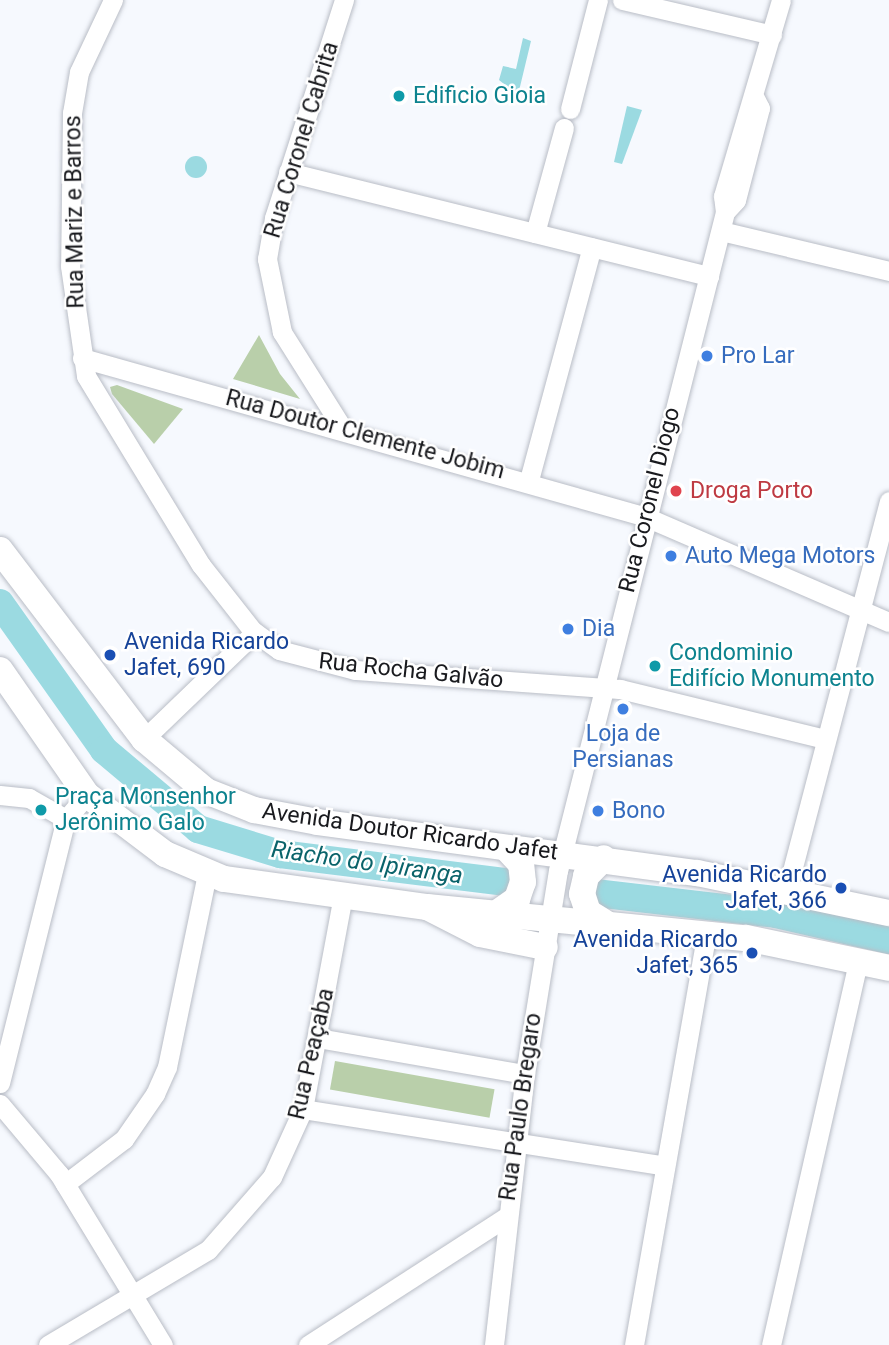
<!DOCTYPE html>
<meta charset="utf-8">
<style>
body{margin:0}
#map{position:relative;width:889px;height:1345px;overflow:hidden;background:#f6f9fe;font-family:Roboto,sans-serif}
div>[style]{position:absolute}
.green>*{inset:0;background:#b9cfaa;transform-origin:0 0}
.water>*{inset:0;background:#9bdae1}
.round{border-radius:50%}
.river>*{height:28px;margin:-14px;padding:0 14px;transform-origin:14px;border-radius:14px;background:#9bdae1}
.roads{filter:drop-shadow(0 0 2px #b9bdc6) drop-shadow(0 0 2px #b9bdc6)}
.minor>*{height:19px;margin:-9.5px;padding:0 9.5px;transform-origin:9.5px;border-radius:9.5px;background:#fff}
.major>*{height:26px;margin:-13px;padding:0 13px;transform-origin:13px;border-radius:13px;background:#fff}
.dots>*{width:19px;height:19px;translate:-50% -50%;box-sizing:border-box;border:4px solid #fff;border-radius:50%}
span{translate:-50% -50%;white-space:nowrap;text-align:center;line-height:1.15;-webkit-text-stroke:5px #fff;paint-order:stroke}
.culture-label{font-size:23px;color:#0d838f}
.left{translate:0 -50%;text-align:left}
.street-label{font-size:23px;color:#191a1e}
.shop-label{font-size:23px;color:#366cbe}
.health-label{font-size:23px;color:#be3a42}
.transit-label{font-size:23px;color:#164399}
.right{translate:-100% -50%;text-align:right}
.water-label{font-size:24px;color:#0a636a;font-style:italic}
</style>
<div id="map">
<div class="green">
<i style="clip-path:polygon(259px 335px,280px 374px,300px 399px,233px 379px)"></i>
<i style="clip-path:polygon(117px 385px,183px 409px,154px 444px,112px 394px,110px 387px)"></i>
<i style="left:335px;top:1061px;width:162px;height:29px;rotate:10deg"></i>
</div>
<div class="water">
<i style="clip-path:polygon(523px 38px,531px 41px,518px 95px,499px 80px,503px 66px,516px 69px)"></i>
<i style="clip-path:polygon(627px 106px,642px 110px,622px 164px,614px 162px)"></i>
<i class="round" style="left:185px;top:156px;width:22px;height:22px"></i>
</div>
<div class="river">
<i style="left:0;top:603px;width:180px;rotate:54.7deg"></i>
<i style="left:104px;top:750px;width:123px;rotate:40deg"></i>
<i style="left:198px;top:829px;width:86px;rotate:17deg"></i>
<i style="left:280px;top:854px;width:228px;rotate:7.1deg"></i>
<i style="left:595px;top:893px;width:182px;rotate:6.6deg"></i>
<i style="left:776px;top:914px;width:116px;rotate:13deg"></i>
</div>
<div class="roads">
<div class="minor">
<i style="left:113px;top:0;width:80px;rotate:115.3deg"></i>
<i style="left:79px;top:72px;width:42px;rotate:99.7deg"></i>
<i style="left:72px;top:113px;width:153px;rotate:90.7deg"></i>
<i style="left:70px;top:266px;width:111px;rotate:81.7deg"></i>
<i style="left:86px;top:376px;width:221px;rotate:58.7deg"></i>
<i style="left:201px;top:565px;width:84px;rotate:51.8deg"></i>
<i style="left:253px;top:631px;width:32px;rotate:36deg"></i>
<i style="left:279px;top:650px;width:79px;rotate:14.7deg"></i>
<i style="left:355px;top:670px;width:266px;rotate:4.1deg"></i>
<i style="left:620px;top:689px;width:211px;rotate:13.7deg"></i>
<i style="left:622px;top:0;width:154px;rotate:13.1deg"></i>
<i style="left:570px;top:109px;width:113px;rotate:-75.6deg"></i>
<i style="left:288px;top:172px;width:434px;rotate:13.9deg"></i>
<i style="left:725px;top:212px;width:16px;rotate:-97deg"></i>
<i style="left:723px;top:196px;width:204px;rotate:-73.5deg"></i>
<i style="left:721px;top:231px;width:173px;rotate:13.4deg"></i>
<i style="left:535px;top:233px;width:109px;rotate:-74.6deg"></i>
<i style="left:82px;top:358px;width:586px;rotate:15.74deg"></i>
<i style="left:646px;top:517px;width:265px;rotate:23.4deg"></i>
<i style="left:343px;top:429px;width:115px;rotate:-122.2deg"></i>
<i style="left:282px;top:332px;width:75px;rotate:-101.6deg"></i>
<i style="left:267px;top:259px;width:42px;rotate:-80.3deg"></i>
<i style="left:274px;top:218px;width:229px;rotate:-72.2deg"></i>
<i style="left:529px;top:480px;width:241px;rotate:-74.9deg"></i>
<i style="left:144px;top:739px;width:154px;rotate:-43.9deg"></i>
<i style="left:0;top:795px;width:29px;rotate:6deg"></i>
<i style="left:29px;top:798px;width:43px;rotate:29.6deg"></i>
<i style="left:787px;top:890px;width:402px;rotate:-75.3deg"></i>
<i style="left:318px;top:1038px;width:210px;rotate:9.9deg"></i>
<i style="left:0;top:1083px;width:272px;rotate:-76deg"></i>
<i style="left:66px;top:819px;width:32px;rotate:-49deg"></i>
<i style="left:0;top:1104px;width:92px;rotate:49.9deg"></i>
<i style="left:59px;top:1174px;width:200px;rotate:58.7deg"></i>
<i style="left:303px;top:1109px;width:366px;rotate:8.9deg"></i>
<i style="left:65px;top:1184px;width:74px;rotate:-37.3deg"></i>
<i style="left:124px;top:1139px;width:55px;rotate:-55.4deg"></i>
<i style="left:155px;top:1094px;width:30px;rotate:-66deg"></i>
<i style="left:167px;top:1067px;width:197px;rotate:-78.3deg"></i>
<i style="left:48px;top:1345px;width:186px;rotate:-30.7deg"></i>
<i style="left:208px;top:1250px;width:97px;rotate:-48.8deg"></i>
<i style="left:272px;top:1177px;width:75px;rotate:-65.5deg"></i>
<i style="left:303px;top:1109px;width:218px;rotate:-79.4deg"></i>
<i style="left:308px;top:1345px;width:236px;rotate:-32.9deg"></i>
<i style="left:494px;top:1345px;width:273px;rotate:-83.5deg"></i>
<i style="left:525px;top:1074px;width:206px;rotate:-80.8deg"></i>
<i style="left:558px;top:871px;width:680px;rotate:-75.78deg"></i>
<i style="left:725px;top:212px;width:16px;rotate:-47deg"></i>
<i style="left:736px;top:200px;width:95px;rotate:-75.4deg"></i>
<i style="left:760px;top:108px;width:11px;rotate:-117deg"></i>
<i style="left:634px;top:1345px;width:418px;rotate:-80deg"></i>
<i style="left:771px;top:1345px;width:394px;rotate:-77.2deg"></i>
</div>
<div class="major">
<i style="left:0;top:550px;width:238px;rotate:52.7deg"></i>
<i style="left:144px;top:739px;width:81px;rotate:40deg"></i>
<i style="left:206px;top:791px;width:52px;rotate:21.6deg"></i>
<i style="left:254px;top:810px;width:65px;rotate:10.6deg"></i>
<i style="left:318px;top:822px;width:382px;rotate:7.7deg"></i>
<i style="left:697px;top:873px;width:196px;rotate:11.8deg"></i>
<i style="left:0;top:670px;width:152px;rotate:55.2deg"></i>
<i style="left:87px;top:795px;width:98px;rotate:37.1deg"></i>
<i style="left:165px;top:854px;width:64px;rotate:23deg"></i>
<i style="left:224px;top:879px;width:205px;rotate:7.9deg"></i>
<i style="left:427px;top:907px;width:321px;rotate:5.6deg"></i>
<i style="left:746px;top:938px;width:146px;rotate:11.8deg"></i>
<i style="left:429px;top:908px;width:57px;rotate:27deg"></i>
<i style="left:480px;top:934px;width:66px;rotate:11.3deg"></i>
<i style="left:500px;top:911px;width:21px;rotate:-35deg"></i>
<i style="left:517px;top:899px;width:18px;rotate:-71deg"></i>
<i style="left:523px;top:882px;width:18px;rotate:-96deg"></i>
<i style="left:521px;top:864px;width:22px;rotate:-133deg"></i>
<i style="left:604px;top:922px;width:19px;rotate:-148deg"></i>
<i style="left:588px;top:912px;width:19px;rotate:-108deg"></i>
<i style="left:582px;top:894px;width:18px;rotate:-77deg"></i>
<i style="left:586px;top:876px;width:25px;rotate:-45deg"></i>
</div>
</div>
<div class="dots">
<i style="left:399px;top:96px;background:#0f9aa8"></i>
<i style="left:707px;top:356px;background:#3f7fe0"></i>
<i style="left:676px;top:491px;background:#e0444e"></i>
<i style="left:671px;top:556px;background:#3f7fe0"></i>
<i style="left:568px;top:629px;background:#3f7fe0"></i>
<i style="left:110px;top:655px;background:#1a4fb4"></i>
<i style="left:655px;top:666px;background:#0f9aa8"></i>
<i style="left:623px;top:709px;background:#3f7fe0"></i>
<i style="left:41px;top:810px;background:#0f9aa8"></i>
<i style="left:598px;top:811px;background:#3f7fe0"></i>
<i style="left:841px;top:888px;background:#1a4fb4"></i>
<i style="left:752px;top:953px;background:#1a4fb4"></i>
</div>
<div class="culture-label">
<span class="left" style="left:413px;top:96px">Edificio Gioia</span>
<span class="left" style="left:669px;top:666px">Condominio<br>Edifício Monumento</span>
<span class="left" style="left:55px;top:810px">Praça Monsenhor<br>Jerônimo Galo</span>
</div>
<div class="street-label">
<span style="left:302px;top:140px;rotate:-73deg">Rua Coronel Cabrita</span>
<span style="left:75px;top:212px;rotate:-91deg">Rua Mariz e Barros</span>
<span style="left:365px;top:435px;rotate:15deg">Rua Doutor Clemente Jobim</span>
<span style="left:650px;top:500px;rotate:-76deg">Rua Coronel Diogo</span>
<span style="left:411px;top:671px;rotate:6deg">Rua Rocha Galvão</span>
<span style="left:410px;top:832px;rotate:8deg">Avenida Doutor Ricardo Jafet</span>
<span style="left:312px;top:1054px;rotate:-77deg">Rua Peaçaba</span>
<span style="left:521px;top:1107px;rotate:-82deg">Rua Paulo Bregaro</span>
</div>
<div class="shop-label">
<span class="left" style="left:721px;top:356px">Pro Lar</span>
<span class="left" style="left:685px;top:556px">Auto Mega Motors</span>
<span class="left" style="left:582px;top:629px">Dia</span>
<span style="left:623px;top:747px">Loja de<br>Persianas</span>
<span class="left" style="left:612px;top:811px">Bono</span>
</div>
<div class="health-label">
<span class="left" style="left:690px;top:491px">Droga Porto</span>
</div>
<div class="transit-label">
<span class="left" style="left:124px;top:655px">Avenida Ricardo<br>Jafet, 690</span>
<span class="right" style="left:827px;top:888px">Avenida Ricardo<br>Jafet, 366</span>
<span class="right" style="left:738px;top:953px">Avenida Ricardo<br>Jafet, 365</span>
</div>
<div class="water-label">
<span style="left:367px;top:863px;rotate:8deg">Riacho do Ipiranga</span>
</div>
</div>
